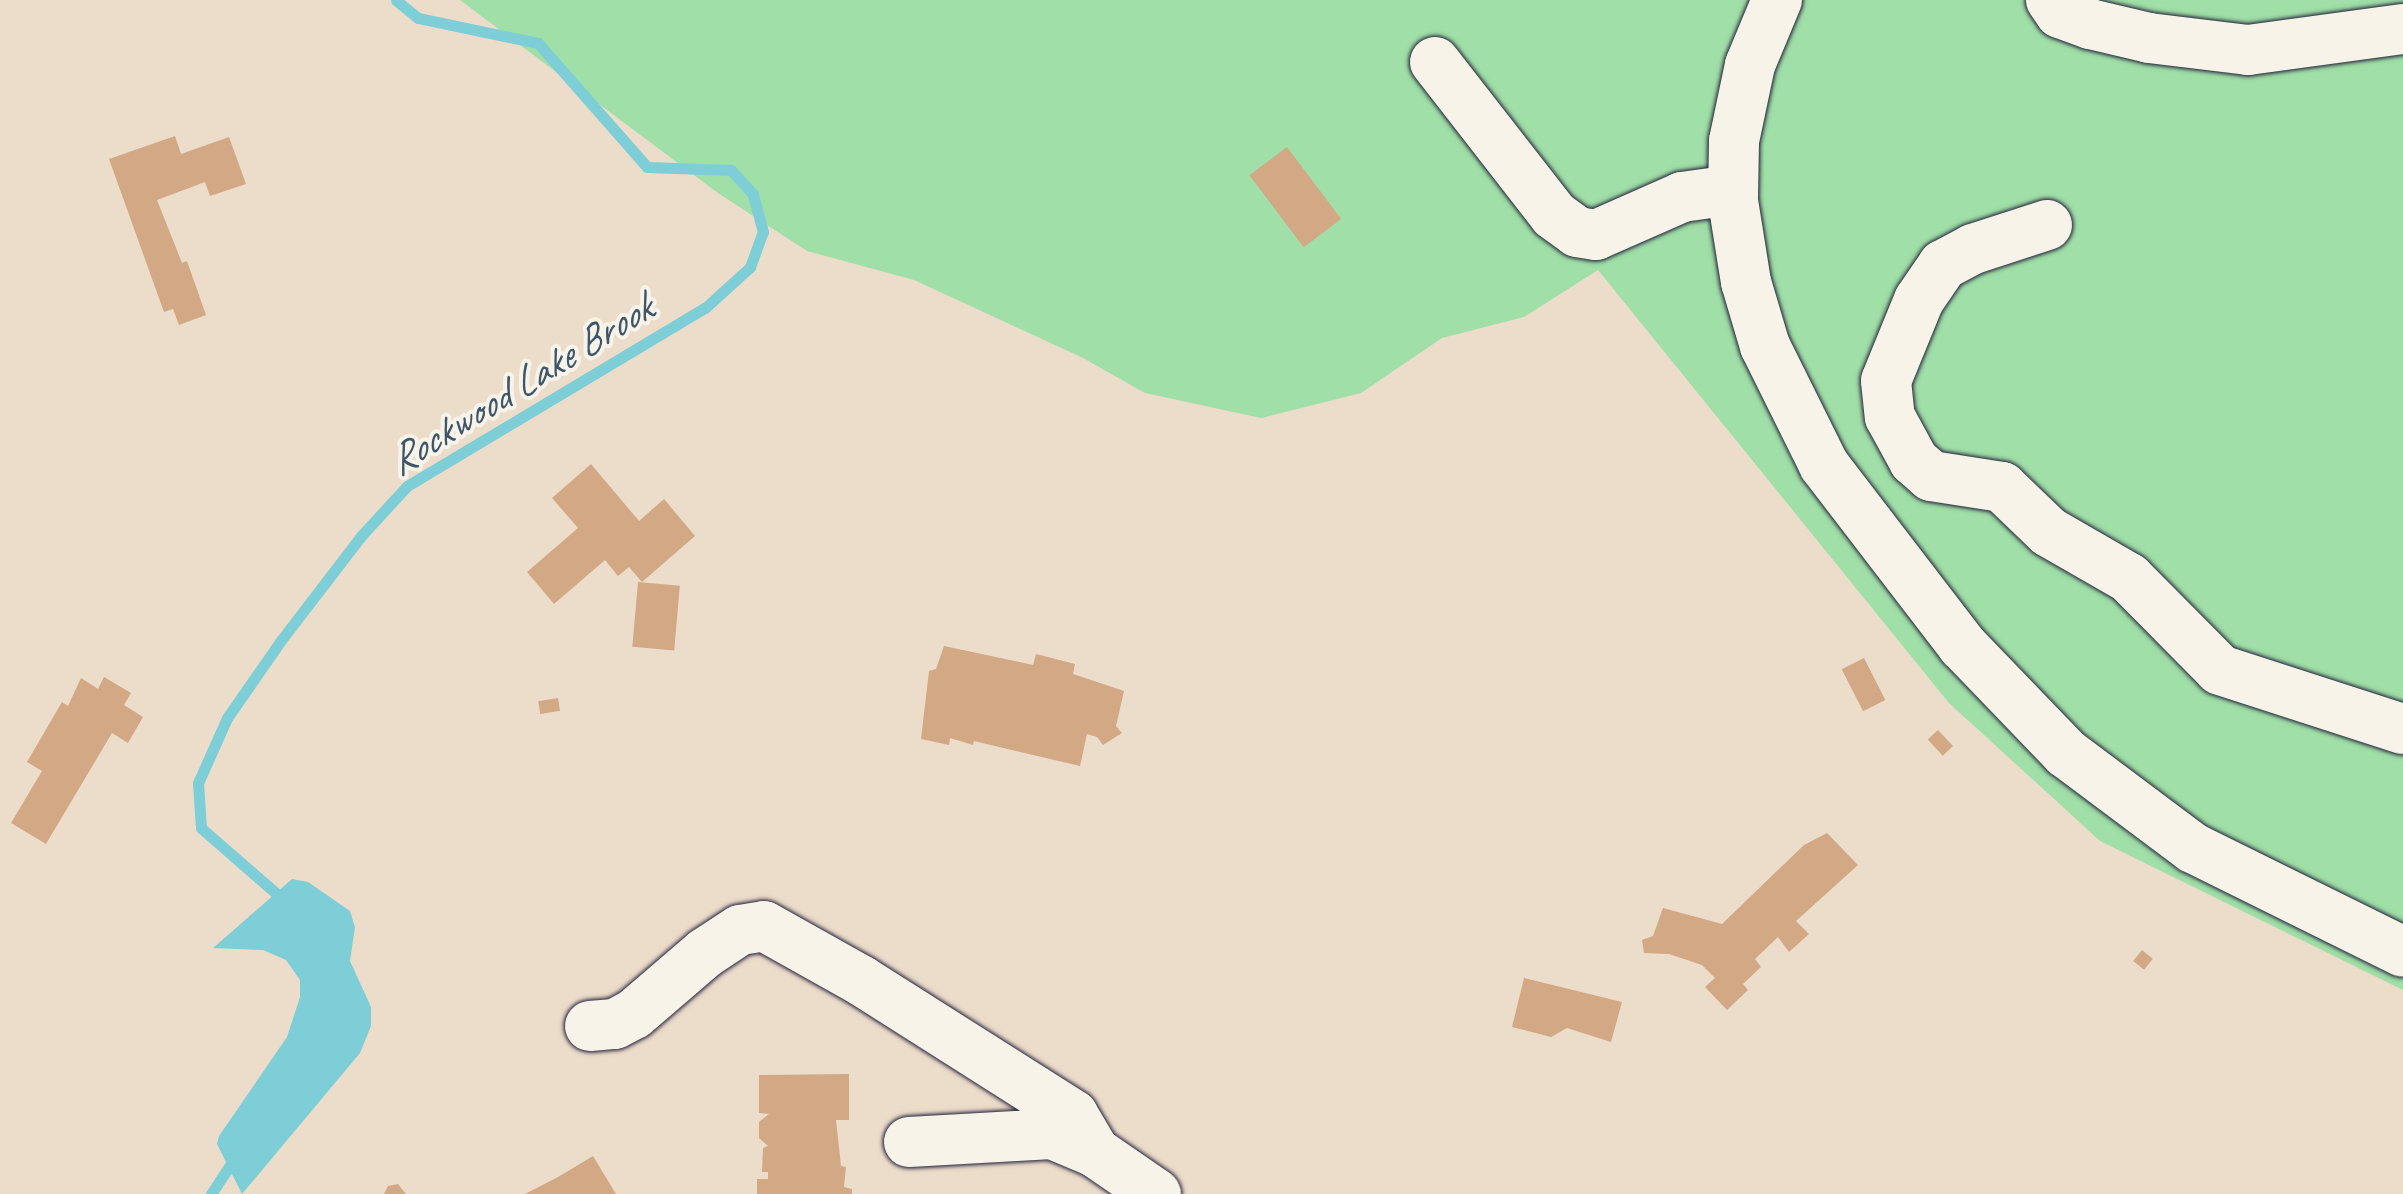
<!DOCTYPE html>
<style>
body{margin:0}
#map{position:relative;width:2403px;height:1194px;overflow:hidden;background:#ecdcca;font-family:Caveat,sans-serif}
div>[style]{position:absolute}
.green>*{inset:0;background:#a0dfa7}
.water>*{inset:0;background:#7dced6}
.stream>*{height:11px;margin:-5.5px;padding:0 5.5px;transform-origin:5.5px;border-radius:5.5px;background:#7dced6}
.building>*{inset:0;background:#d3a884;transform-origin:0 0}
.roads{filter:drop-shadow(0 0 2px #22223b) drop-shadow(0 0 2px #22223b)}
.minor>*{height:50px;margin:-25px;padding:0 25px;transform-origin:25px;border-radius:25px;background:#f7f3e8}
span{translate:-50% -50%;white-space:nowrap;text-align:center;line-height:1.15;-webkit-text-stroke:8px #f7f3e8;paint-order:stroke}
.water-label{font-size:42px;color:#3d566a;font-style:italic}
</style>
<div id="map">
<div class="green">
<i style="clip-path:polygon(460px 0,2403px 0,2403px 990px,2100px 841px,1949px 703px,1598px 270px,1524px 317px,1442px 338px,1361px 393px,1261px 418px,1145px 393px,1083px 358px,914px 280px,807px 251px,718px 193px)"></i>
</div>
<div class="water">
<i style="clip-path:polygon(292px 879px,308px 882px,350px 911px,355px 927px,350px 961px,371px 1007px,371px 1026px,360px 1053px,242px 1194px,217px 1144px,219px 1136px,287px 1037px,300px 997px,300px 980px,286px 960px,263px 950px,213px 948px)"></i>
</div>
<div class="stream">
<i style="left:285px;top:901px;width:111px;rotate:-139deg"></i>
<i style="left:201px;top:828px;width:45px;rotate:-93.8deg"></i>
<i style="left:198px;top:783px;width:71px;rotate:-66deg"></i>
<i style="left:227px;top:718px;width:96px;rotate:-55.2deg"></i>
<i style="left:282px;top:639px;width:130px;rotate:-52.5deg"></i>
<i style="left:361px;top:536px;width:68px;rotate:-47.4deg"></i>
<i style="left:407px;top:486px;width:347px;rotate:-30.9deg"></i>
<i style="left:705px;top:308px;width:61px;rotate:-42.3deg"></i>
<i style="left:750px;top:267px;width:37px;rotate:-70deg"></i>
<i style="left:763px;top:232px;width:39px;rotate:-105deg"></i>
<i style="left:753px;top:194px;width:33px;rotate:-133deg"></i>
<i style="left:731px;top:170px;width:84px;rotate:-178deg"></i>
<i style="left:647px;top:167px;width:165px;rotate:-131.3deg"></i>
<i style="left:538px;top:43px;width:123px;rotate:-168.2deg"></i>
<i style="left:418px;top:18px;width:28px;rotate:-141deg"></i>
<i style="left:211px;top:1194px;width:45px;rotate:-56.7deg"></i>
</div>
<div class="building">
<i style="clip-path:polygon(175px 136px,181px 154px,229px 137px,246px 184px,210px 196px,205px 182px,157px 200px,182px 263px,187px 261px,206px 315px,179px 325px,173px 309px,164px 312px,109px 159px)"></i>
<i style="left:1287px;top:147px;width:90px;height:47px;rotate:53deg"></i>
<i style="clip-path:polygon(591px 464px,639px 521px,664px 499px,695px 536px,642px 582px,629px 567px,618px 576px,605px 560px,554px 604px,527px 572px,578px 528px,552px 498px)"></i>
<i style="left:638px;top:582px;width:42px;height:65px;rotate:5deg"></i>
<i style="clip-path:polygon(944px 646px,1033px 665px,1036px 654px,1075px 664px,1073px 674px,1124px 691px,1116px 726px,1122px 733px,1103px 745px,1097px 737px,1087px 734px,1080px 766px,974px 741px,973px 745px,950px 738px,949px 745px,921px 739px,929px 671px,936px 669px)"></i>
<i style="left:1864px;top:658px;width:47px;height:25px;rotate:63deg"></i>
<i style="clip-path:polygon(104px 677px,131px 693px,124px 705px,143px 717px,128px 743px,112px 733px,46px 844px,11px 823px,42px 771px,27px 762px,62px 702px,68px 706px,81px 678px,98px 689px)"></i>
<i style="left:558px;top:698px;width:13px;height:20px;rotate:81deg"></i>
<i style="left:1938px;top:730px;width:22px;height:14px;rotate:47deg"></i>
<i style="clip-path:polygon(1827px 833px,1858px 865px,1796px 921px,1809px 934px,1789px 952px,1778px 937px,1755px 959px,1761px 967px,1743px 984px,1748px 990px,1727px 1010px,1705px 987px,1715px 978px,1702px 965px,1669px 954px,1644px 953px,1642px 940px,1653px 936px,1663px 908px,1722px 924px,1804px 845px)"></i>
<i style="left:2142px;top:950px;width:14px;height:14px;rotate:39deg"></i>
<i style="clip-path:polygon(1524px 978px,1622px 1002px,1611px 1042px,1567px 1028px,1551px 1037px,1512px 1027px)"></i>
<i style="clip-path:polygon(849px 1074px,849px 1120px,836px 1120px,841px 1166px,846px 1167px,844px 1187px,852px 1189px,852px 1194px,757px 1194px,757px 1179px,768px 1179px,768px 1172px,762px 1172px,763px 1148px,768px 1146px,759px 1138px,759px 1122px,769px 1114px,759px 1113px,759px 1075px)"></i>
<i style="clip-path:polygon(593px 1156px,616px 1194px,525px 1194px,558px 1177px)"></i>
<i style="clip-path:polygon(398px 1184px,406px 1194px,384px 1194px,388px 1186px)"></i>
</div>
<div class="roads">
<div class="minor">
<i style="left:1777px;top:0;width:70px;rotate:112.6deg"></i>
<i style="left:1750px;top:65px;width:78px;rotate:101.9deg"></i>
<i style="left:1734px;top:141px;width:60px;rotate:91deg"></i>
<i style="left:1733px;top:201px;width:82px;rotate:80.9deg"></i>
<i style="left:1746px;top:282px;width:67px;rotate:73.5deg"></i>
<i style="left:1765px;top:346px;width:133px;rotate:63.6deg"></i>
<i style="left:1824px;top:465px;width:228px;rotate:52.5deg"></i>
<i style="left:1963px;top:646px;width:149px;rotate:46.1deg"></i>
<i style="left:2066px;top:753px;width:159px;rotate:36.8deg"></i>
<i style="left:2193px;top:848px;width:234px;rotate:26.3deg"></i>
<i style="left:2051px;top:0;width:16px;rotate:55deg"></i>
<i style="left:2060px;top:13px;width:32px;rotate:20deg"></i>
<i style="left:2090px;top:24px;width:61px;rotate:13.3deg"></i>
<i style="left:2149px;top:38px;width:100px;rotate:6.9deg"></i>
<i style="left:2248px;top:50px;width:156px;rotate:-7.7deg"></i>
<i style="left:1435px;top:62px;width:194px;rotate:52.1deg"></i>
<i style="left:1554px;top:215px;width:29px;rotate:36deg"></i>
<i style="left:1577px;top:232px;width:19px;rotate:9deg"></i>
<i style="left:1596px;top:235px;width:94px;rotate:-23.8deg"></i>
<i style="left:1682px;top:197px;width:51px;rotate:-7.8deg"></i>
<i style="left:2047px;top:225px;width:78px;rotate:162deg"></i>
<i style="left:1973px;top:249px;width:34px;rotate:152deg"></i>
<i style="left:1943px;top:265px;width:42px;rotate:124.4deg"></i>
<i style="left:1919px;top:300px;width:87px;rotate:112.2deg"></i>
<i style="left:1886px;top:381px;width:36px;rotate:84deg"></i>
<i style="left:1890px;top:417px;width:50px;rotate:61.4deg"></i>
<i style="left:1914px;top:461px;width:23px;rotate:41deg"></i>
<i style="left:1931px;top:476px;width:72px;rotate:8.8deg"></i>
<i style="left:2002px;top:487px;width:65px;rotate:43.8deg"></i>
<i style="left:2049px;top:532px;width:92px;rotate:29.9deg"></i>
<i style="left:2129px;top:578px;width:129px;rotate:45.3deg"></i>
<i style="left:2220px;top:670px;width:192px;rotate:17.9deg"></i>
<i style="left:590px;top:1026px;width:25px;rotate:-5deg"></i>
<i style="left:615px;top:1024px;width:21px;rotate:-28deg"></i>
<i style="left:634px;top:1014px;width:94px;rotate:-40.7deg"></i>
<i style="left:705px;top:953px;width:42px;rotate:-33.3deg"></i>
<i style="left:740px;top:930px;width:24px;rotate:-9deg"></i>
<i style="left:764px;top:926px;width:112px;rotate:29.3deg"></i>
<i style="left:862px;top:981px;width:250px;rotate:32.4deg"></i>
<i style="left:1073px;top:1115px;width:43px;rotate:59.3deg"></i>
<i style="left:909px;top:1142px;width:143px;rotate:-3.2deg"></i>
<i style="left:1052px;top:1134px;width:47px;rotate:22.7deg"></i>
<i style="left:1095px;top:1152px;width:74px;rotate:34.5deg"></i>
</div>
</div>
<div class="water-label">
<span style="left:520px;top:385px;rotate:-32deg">Rockwood Lake Brook</span>
</div>
</div>
